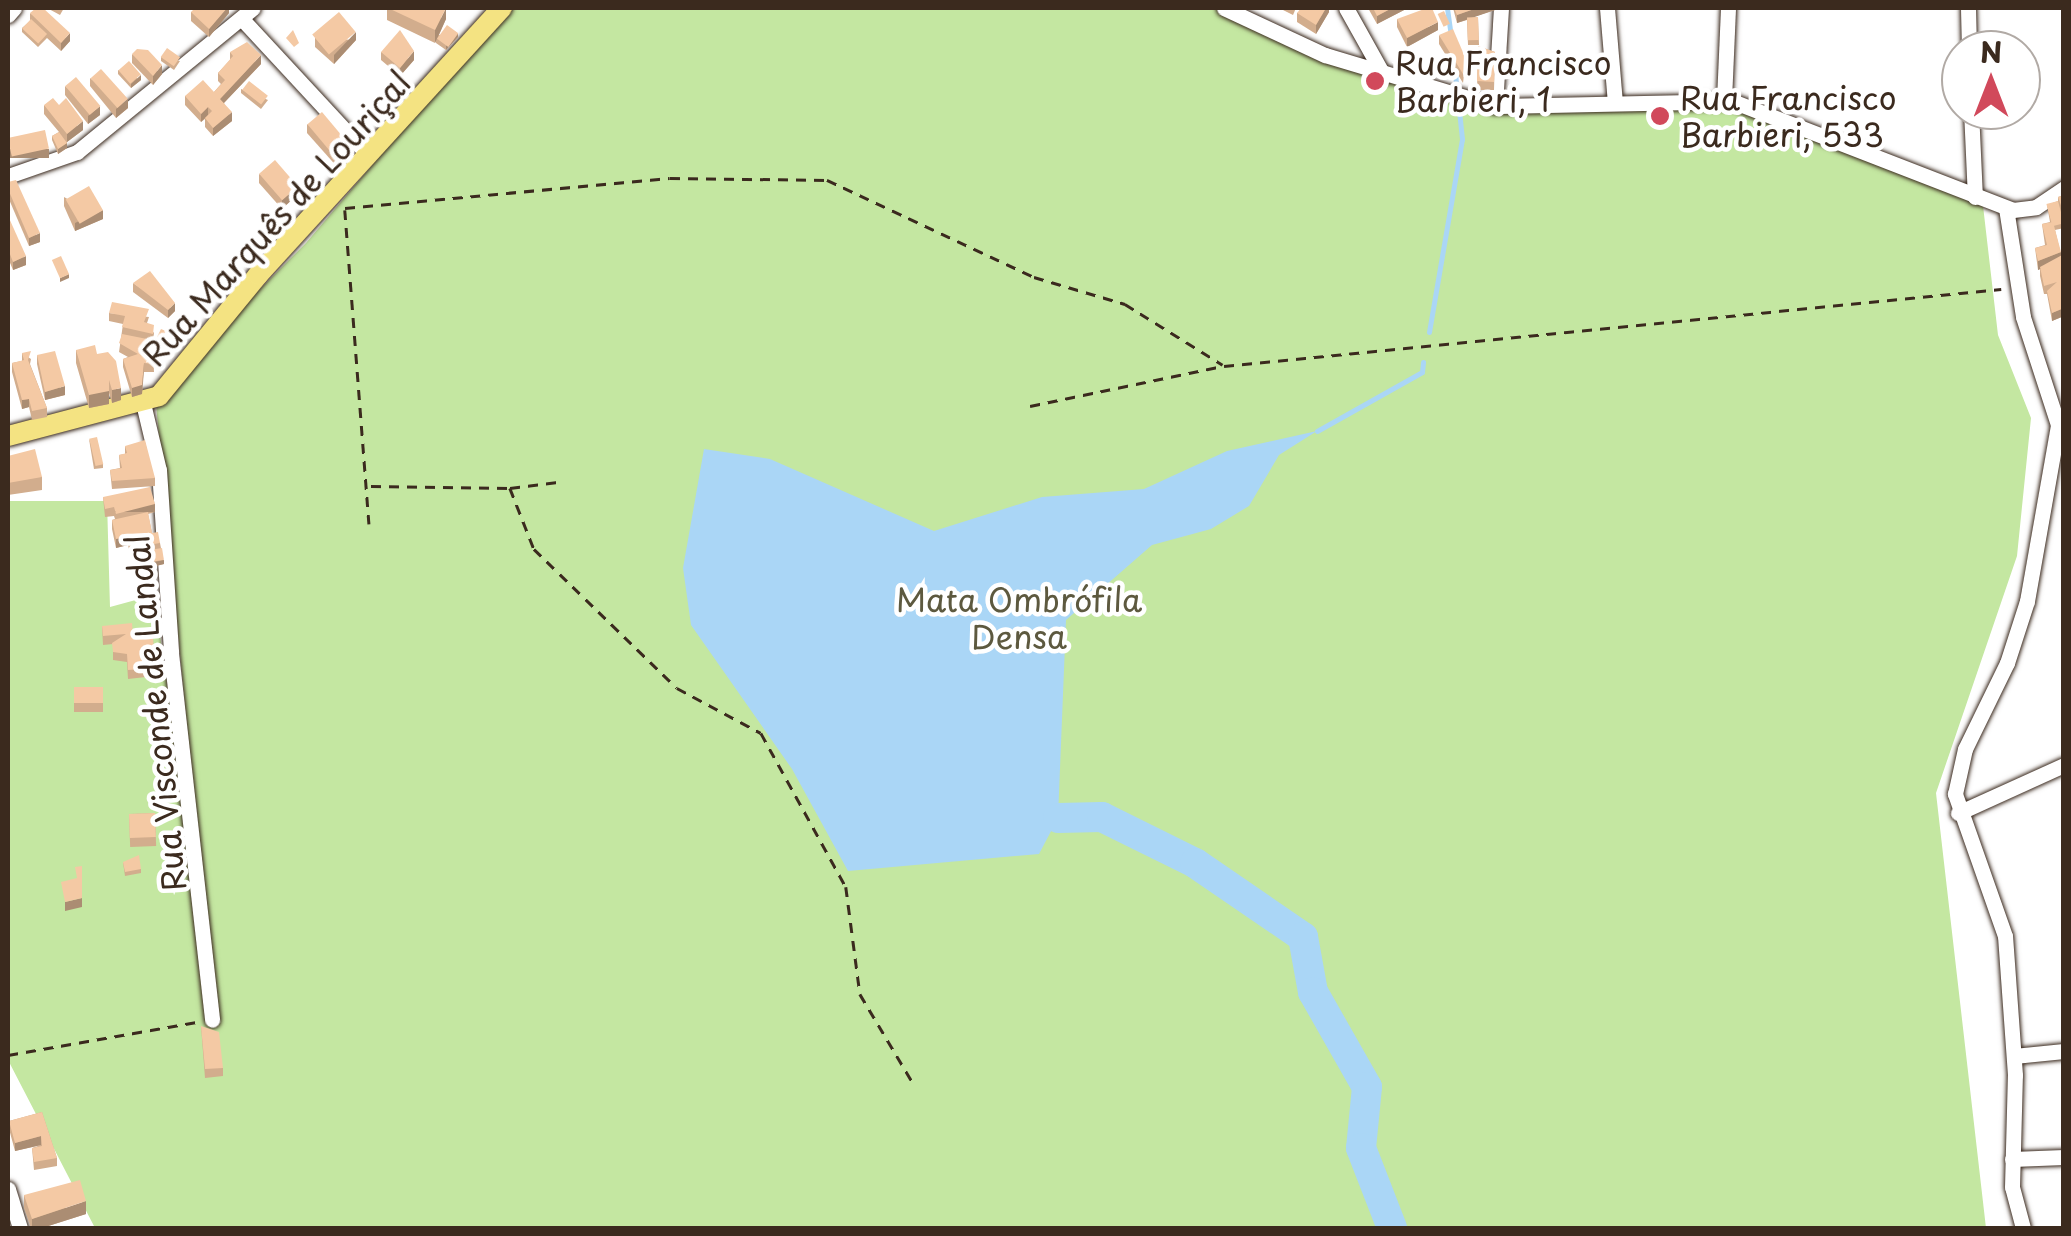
<!DOCTYPE html>
<meta charset="utf-8">
<style>
body{margin:0}
#map{position:relative;width:2071px;height:1236px;overflow:hidden;background:#fff;font-family:"Playpen Sans",sans-serif}
div>[style]{position:absolute}
.green>*{inset:0;background:#c4e7a1}
.water>*{inset:0;background:#aad6f6}
.stream>*{height:5px;margin:-2.5px;padding:0 2.5px;transform-origin:2.5px;border-radius:2.5px;background:#aad6f6}
.river>*{height:30px;margin:-15px;padding:0 15px;transform-origin:15px;border-radius:15px;background:#aad6f6}
.path>*{height:2.5px;margin-top:-1.25px;transform-origin:0;background:repeating-linear-gradient(90deg,#3b2a1e 0 10px,transparent 0 18px)}
.roads{filter:drop-shadow(0 0 2px #3b2a1e) drop-shadow(0 0 2px #3b2a1e)}
.minor>*{height:15px;margin:-7.5px;padding:0 7.5px;transform-origin:7.5px;border-radius:7.5px;background:#fff}
.major>*{height:20px;margin:-10px;padding:0 10px;transform-origin:10px;border-radius:10px;background:#f4e382}
.wall>*{inset:0;background:#d2ad8d;transform-origin:0 0}
.shaded-wall>*{inset:0;background:#ab8d73;transform-origin:0 0}
.building>*{inset:0;background:#f4c9a4;transform-origin:0 0}
.dots>*{width:28px;height:28px;translate:-50% -50%;box-sizing:border-box;border:5px solid #fff;border-radius:50%}
span{translate:-50% -50%;white-space:nowrap;text-align:center;line-height:1.15;-webkit-text-stroke:9px #fff;paint-order:stroke}
.poi-label{font-size:32px;color:#3b2a1e}
.left{translate:0 -50%;text-align:left}
.street-label{font-size:32px;color:#3b2a1e}
.park-label{font-size:32px;color:#5d593f}
.frame{position:absolute;inset:0;border:10px solid #3b2a1e;pointer-events:none}
.north{position:absolute;left:1941px;top:30px;width:100px;height:100px;box-sizing:border-box;background:#fff;border:2px solid #b1aaa5;border-radius:50%;rotate:0deg;font-size:28px;font-weight:700;line-height:40px;text-align:center;color:#3b2a1e}
.north::after{content:'';display:block;margin:auto;width:35px;height:45px;background:#d1495b;clip-path:polygon(50% 0,100% 100%,50% 72%,0 100%)}
</style>
<div id="map">
<div class="green">
<i style="clip-path:polygon(506px 8px,1234px 8px,1327px 55px,1503px 107px,1734px 102px,1982px 197px,1998px 335px,2031px 418px,2017px 556px,1936px 793px,1986px 1228px,95px 1228px,8px 1060px,8px 501px,107px 501px,110px 607px,154px 595px,212px 986px,155px 394px,306px 243px)"></i>
</div>
<div class="water">
<i style="clip-path:polygon(1317px 431px,1279px 455px,1249px 506px,1211px 529px,1152px 545px,1066px 620px,1058px 818px,1039px 854px,848px 871px,792px 769px,691px 625px,683px 568px,704px 449px,770px 459px,934px 531px,1042px 497px,1144px 489px,1227px 451px)"></i>
</div>
<div class="stream">
<i style="left:1447px;top:8px;width:28px;rotate:82deg"></i>
<i style="left:1455px;top:67px;width:17px;rotate:87deg"></i>
<i style="left:1429px;top:332px;width:196px;rotate:-80.3deg"></i>
<i style="left:1462px;top:139px;width:27px;rotate:-96deg"></i>
<i style="left:1317px;top:431px;width:120px;rotate:-29.3deg"></i>
<i style="left:1422px;top:372px;width:10px;rotate:-84deg"></i>
</div>
<div class="river">
<i style="left:1058px;top:818px;width:44px;rotate:-1.3deg"></i>
<i style="left:1102px;top:817px;width:104px;rotate:26.3deg"></i>
<i style="left:1195px;top:863px;width:131px;rotate:34.4deg"></i>
<i style="left:1303px;top:937px;width:56px;rotate:79.7deg"></i>
<i style="left:1313px;top:992px;width:109px;rotate:60.4deg"></i>
<i style="left:1367px;top:1087px;width:61px;rotate:95.6deg"></i>
<i style="left:1361px;top:1148px;width:86px;rotate:68.8deg"></i>
</div>
<div class="path">
<i style="left:345px;top:208px;width:326px;rotate:-5.3deg"></i>
<i style="left:670px;top:178px;width:157px;rotate:0.7deg"></i>
<i style="left:827px;top:180px;width:229px;rotate:25.1deg"></i>
<i style="left:1034px;top:277px;width:95px;rotate:16.5deg"></i>
<i style="left:1125px;top:304px;width:115px;rotate:31.9deg"></i>
<i style="left:345px;top:210px;width:315px;rotate:85.6deg"></i>
<i style="left:1030px;top:406px;width:198px;rotate:-11.7deg"></i>
<i style="left:1224px;top:366px;width:781px;rotate:-5.66deg"></i>
<i style="left:371px;top:486px;width:139px;rotate:0.8deg"></i>
<i style="left:510px;top:488px;width:48px;rotate:-7.1deg"></i>
<i style="left:510px;top:488px;width:66px;rotate:68.5deg"></i>
<i style="left:534px;top:549px;width:199px;rotate:44.2deg"></i>
<i style="left:677px;top:688px;width:95px;rotate:28.2deg"></i>
<i style="left:761px;top:733px;width:176px;rotate:61.1deg"></i>
<i style="left:846px;top:887px;width:108px;rotate:82.5deg"></i>
<i style="left:860px;top:994px;width:104px;rotate:59.2deg"></i>
<i style="left:8px;top:1055px;width:193px;rotate:-9.9deg"></i>
</div>
<div class="roads">
<div class="minor">
<i style="left:1224px;top:8px;width:111px;rotate:25deg"></i>
<i style="left:1325px;top:55px;width:177px;rotate:16.7deg"></i>
<i style="left:1495px;top:106px;width:237px;rotate:-1.2deg"></i>
<i style="left:1732px;top:101px;width:301px;rotate:21.2deg"></i>
<i style="left:2013px;top:210px;width:23px;rotate:-7deg"></i>
<i style="left:2036px;top:207px;width:34px;rotate:-34deg"></i>
<i style="left:1346px;top:8px;width:78px;rotate:60.8deg"></i>
<i style="left:1607px;top:8px;width:95px;rotate:85.2deg"></i>
<i style="left:1968px;top:8px;width:42px;rotate:88.6deg"></i>
<i style="left:8px;top:15px;width:9px;rotate:-49deg"></i>
<i style="left:242px;top:19px;width:185px;rotate:47.2deg"></i>
<i style="left:1724px;top:100px;width:92px;rotate:-87.5deg"></i>
<i style="left:1495px;top:106px;width:98px;rotate:-86.5deg"></i>
<i style="left:1971px;top:110px;width:87px;rotate:87.4deg"></i>
<i style="left:8px;top:176px;width:73px;rotate:-19.2deg"></i>
<i style="left:77px;top:152px;width:227px;rotate:-39.3deg"></i>
<i style="left:2006px;top:208px;width:110px;rotate:81.1deg"></i>
<i style="left:2023px;top:317px;width:114px;rotate:72deg"></i>
<i style="left:143px;top:403px;width:69px;rotate:76.6deg"></i>
<i style="left:159px;top:470px;width:183px;rotate:86.2deg"></i>
<i style="left:171px;top:653px;width:369px;rotate:83.6deg"></i>
<i style="left:1958px;top:813px;width:116px;rotate:-24.4deg"></i>
<i style="left:2014px;top:1056px;width:50px;rotate:-5.7deg"></i>
<i style="left:2012px;top:1159px;width:52px;rotate:-2.2deg"></i>
<i style="left:8px;top:1189px;width:41px;rotate:72.9deg"></i>
<i style="left:2023px;top:1228px;width:42px;rotate:-105deg"></i>
<i style="left:2012px;top:1187px;width:112px;rotate:-88.5deg"></i>
<i style="left:2015px;top:1075px;width:139px;rotate:-94.1deg"></i>
<i style="left:2005px;top:936px;width:151px;rotate:-109.4deg"></i>
<i style="left:1955px;top:794px;width:46px;rotate:-77.5deg"></i>
<i style="left:1965px;top:749px;width:96px;rotate:-64deg"></i>
<i style="left:2007px;top:663px;width:65px;rotate:-72.1deg"></i>
<i style="left:2027px;top:601px;width:179px;rotate:-80deg"></i>
</div>
<div class="major">
<i style="left:8px;top:436px;width:156px;rotate:-14.8deg"></i>
<i style="left:159px;top:396px;width:156px;rotate:-50.7deg"></i>
<i style="left:258px;top:275px;width:362px;rotate:-47.6deg"></i>
</div>
</div>
<div class="wall">
<i style="clip-path:polygon(47px 8px,64px 8px,60px 15px)"></i>
<i style="clip-path:polygon(229px 8px,229px 13px,209px 37px,191px 21px,191px 12px)"></i>
<i style="clip-path:polygon(387px 8px,446px 19px,439px 35px,458px 37px,446px 50px,436px 43px,436px 41px,435px 43px,387px 20px)"></i>
<i style="clip-path:polygon(1283px 8px,1296px 8px,1293px 15px,1283px 10px)"></i>
<i style="clip-path:polygon(1329px 8px,1329px 12px,1316px 34px,1297px 22px,1297px 13px)"></i>
<i style="clip-path:polygon(1368px 8px,1408px 8px,1377px 24px)"></i>
<i style="clip-path:polygon(1448px 8px,1495px 8px,1495px 10px,1473px 17px,1478px 17px,1479px 45px,1468px 45px,1467px 20px,1457px 23px,1453px 8px,1449px 9px)"></i>
<i style="clip-path:polygon(30px 13px,70px 41px,61px 51px,47px 38px,38px 47px,22px 32px,22px 28px,30px 21px)"></i>
<i style="clip-path:polygon(1397px 19px,1438px 30px,1407px 47px,1397px 27px)"></i>
<i style="clip-path:polygon(1439px 35px,1465px 66px,1463px 83px,1439px 44px)"></i>
<i style="clip-path:polygon(315px 38px,356px 40px,334px 64px,315px 47px)"></i>
<i style="clip-path:polygon(1478px 46px,1495px 52px,1494px 90px,1477px 90px)"></i>
<i style="clip-path:polygon(230px 52px,261px 64px,224px 103px,232px 121px,213px 136px,205px 127px,205px 119px,201px 122px,185px 105px,185px 96px,214px 92px,221px 84px,218px 81px,218px 73px,230px 60px)"></i>
<i style="clip-path:polygon(381px 52px,414px 60px,400px 76px,381px 60px)"></i>
<i style="clip-path:polygon(132px 54px,162px 74px,153px 85px,132px 63px)"></i>
<i style="clip-path:polygon(161px 57px,180px 61px,174px 70px,161px 61px)"></i>
<i style="clip-path:polygon(118px 70px,141px 80px,131px 88px,118px 74px)"></i>
<i style="clip-path:polygon(90px 78px,128px 108px,116px 118px,90px 86px)"></i>
<i style="clip-path:polygon(65px 86px,100px 115px,88px 124px,65px 95px)"></i>
<i style="clip-path:polygon(241px 89px,268px 100px,261px 109px,241px 93px)"></i>
<i style="clip-path:polygon(44px 105px,83px 130px,67px 142px,67px 148px,58px 154px,52px 140px,52px 136px,59px 132px,44px 114px)"></i>
<i style="clip-path:polygon(307px 124px,351px 156px,339px 169px,307px 133px)"></i>
<i style="clip-path:polygon(259px 174px,298px 194px,282px 209px,259px 183px)"></i>
<i style="clip-path:polygon(8px 182px,40px 242px,29px 246px,8px 197px)"></i>
<i style="clip-path:polygon(2064px 195px,2064px 228px,2055px 230px,2061px 255px,2064px 254px,2064px 316px,2052px 321px,2047px 294px,2044px 294px,2040px 276px,2040px 269px,2038px 270px,2035px 248px,2045px 245px,2042px 224px,2050px 222px,2047px 205px,2058px 201px,2058px 197px)"></i>
<i style="clip-path:polygon(64px 197px,103px 219px,75px 231px,64px 206px)"></i>
<i style="clip-path:polygon(8px 219px,26px 265px,13px 270px,8px 258px)"></i>
<i style="clip-path:polygon(133px 283px,175px 311px,168px 318px,133px 292px)"></i>
<i style="clip-path:polygon(109px 313px,149px 317px,147px 323px,154px 333px,153px 342px,147px 341px,146px 350px,153px 351px,154px 372px,144px 372px,142px 394px,132px 397px,123px 367px,123px 359px,128px 357px,119px 352px,123px 324px,109px 321px)"></i>
<i style="clip-path:polygon(180px 341px,171px 354px,154px 347px,154px 343px)"></i>
<i style="clip-path:polygon(76px 350px,97px 354px,121px 400px,112px 403px,109px 393px,109px 404px,89px 408px,76px 363px)"></i>
<i style="clip-path:polygon(22px 353px,31px 359px,30px 364px,47px 408px,47px 417px,32px 420px,29px 407px,22px 409px,12px 372px,12px 363px,22px 361px)"></i>
<i style="clip-path:polygon(37px 355px,65px 395px,45px 400px,37px 364px)"></i>
<i style="clip-path:polygon(89px 439px,103px 464px,103px 468px,94px 469px)"></i>
<i style="clip-path:polygon(125px 446px,155px 478px,155px 486px,112px 489px,110px 470px,120px 468px,119px 455px,125px 454px)"></i>
<i style="clip-path:polygon(8px 456px,42px 477px,42px 490px,8px 495px)"></i>
<i style="clip-path:polygon(103px 497px,155px 512px,148px 514px,152px 533px,160px 543px,164px 564px,139px 570px,137px 556px,131px 557px,128px 545px,116px 548px,112px 529px,112px 520px,115px 519px,114px 516px,105px 517px)"></i>
<i style="clip-path:polygon(102px 626px,133px 635px,153px 638px,155px 676px,128px 679px,127px 662px,113px 660px,113px 644px,103px 645px)"></i>
<i style="left:74px;top:687px;width:29px;height:25px"></i>
<i style="left:155px;top:813px;width:33px;height:26px;rotate:88deg"></i>
<i style="clip-path:polygon(123px 862px,141px 869px,141px 873px,125px 876px)"></i>
<i style="clip-path:polygon(201px 1026px,223px 1068px,223px 1076px,205px 1078px)"></i>
<i style="clip-path:polygon(42px 1112px,57px 1158px,57px 1166px,34px 1170px,32px 1148px,41px 1145px,15px 1151px,9px 1129px,9px 1121px)"></i>
<i style="clip-path:polygon(24px 1195px,86px 1214px,42px 1228px,31px 1228px,24px 1208px)"></i>
</div>
<div class="shaded-wall">
<i style="clip-path:polygon(227px 8px,229px 8px,229px 13px,209px 37px,209px 29px)"></i>
<i style="clip-path:polygon(446px 8px,446px 19px,435px 43px,435px 30px)"></i>
<i style="clip-path:polygon(1326px 8px,1329px 8px,1329px 12px,1316px 34px,1316px 25px)"></i>
<i style="clip-path:polygon(1392px 8px,1408px 8px,1377px 24px,1377px 16px)"></i>
<i style="clip-path:polygon(1477px 8px,1495px 8px,1495px 10px,1457px 23px,1457px 15px)"></i>
<i style="clip-path:polygon(1438px 22px,1438px 30px,1407px 47px,1407px 38px)"></i>
<i style="clip-path:polygon(356px 32px,356px 40px,334px 64px,334px 55px)"></i>
<i style="clip-path:polygon(70px 33px,70px 41px,61px 51px,61px 43px)"></i>
<i style="clip-path:polygon(458px 33px,458px 37px,446px 50px,446px 46px)"></i>
<i style="clip-path:polygon(414px 51px,414px 60px,400px 76px,400px 68px)"></i>
<i style="clip-path:polygon(261px 55px,261px 64px,220px 107px,220px 99px)"></i>
<i style="clip-path:polygon(162px 65px,162px 74px,153px 85px,153px 76px)"></i>
<i style="clip-path:polygon(141px 75px,141px 80px,131px 88px,131px 84px)"></i>
<i style="clip-path:polygon(128px 99px,128px 108px,116px 118px,116px 109px)"></i>
<i style="clip-path:polygon(100px 106px,100px 115px,88px 124px,88px 116px)"></i>
<i style="clip-path:polygon(208px 107px,208px 115px,201px 122px,201px 114px)"></i>
<i style="clip-path:polygon(232px 112px,232px 121px,213px 136px,213px 128px)"></i>
<i style="clip-path:polygon(83px 121px,83px 130px,67px 142px,67px 134px)"></i>
<i style="clip-path:polygon(67px 143px,67px 148px,58px 154px,58px 149px)"></i>
<i style="clip-path:polygon(351px 147px,351px 156px,339px 169px,339px 160px)"></i>
<i style="left:49px;top:149px;width:9px;height:42px;rotate:90deg"></i>
<i style="clip-path:polygon(298px 186px,298px 194px,282px 209px,282px 200px)"></i>
<i style="clip-path:polygon(103px 210px,103px 219px,75px 231px,75px 223px)"></i>
<i style="clip-path:polygon(40px 233px,40px 242px,29px 246px,29px 238px)"></i>
<i style="clip-path:polygon(2061px 252px,2061px 260px,2038px 270px,2038px 261px)"></i>
<i style="clip-path:polygon(26px 256px,26px 265px,13px 270px,13px 262px)"></i>
<i style="clip-path:polygon(69px 274px,69px 278px,60px 282px,60px 278px)"></i>
<i style="clip-path:polygon(175px 303px,175px 311px,168px 318px,168px 310px)"></i>
<i style="clip-path:polygon(2064px 308px,2064px 316px,2052px 321px,2052px 313px)"></i>
<i style="clip-path:polygon(144px 363px,142px 394px,132px 397px,132px 388px)"></i>
<i style="clip-path:polygon(109px 380px,109px 404px,89px 408px,89px 395px)"></i>
<i style="clip-path:polygon(65px 386px,65px 395px,45px 400px,45px 392px)"></i>
<i style="clip-path:polygon(121px 388px,121px 400px,112px 403px,112px 390px)"></i>
<i style="clip-path:polygon(29px 399px,29px 407px,22px 409px,22px 400px)"></i>
<i style="left:155px;top:504px;width:8px;height:40px;rotate:90deg"></i>
<i style="clip-path:polygon(128px 536px,128px 545px,116px 548px,116px 539px)"></i>
<i style="clip-path:polygon(164px 560px,164px 564px,139px 570px,139px 565px)"></i>
<i style="clip-path:polygon(82px 898px,82px 907px,65px 911px,65px 902px)"></i>
<i style="clip-path:polygon(41px 1136px,41px 1145px,15px 1151px,15px 1143px)"></i>
<i style="clip-path:polygon(86px 1201px,86px 1214px,42px 1228px,32px 1228px,32px 1219px)"></i>
</div>
<div class="building">
<i style="clip-path:polygon(36px 8px,43px 8px,70px 33px,61px 43px,30px 13px)"></i>
<i style="clip-path:polygon(195px 8px,227px 8px,209px 29px,191px 12px)"></i>
<i style="clip-path:polygon(388px 8px,446px 8px,435px 30px)"></i>
<i style="clip-path:polygon(1301px 8px,1326px 8px,1316px 25px,1297px 13px)"></i>
<i style="clip-path:polygon(1373px 8px,1392px 8px,1377px 16px)"></i>
<i style="clip-path:polygon(1427px 8px,1432px 8px,1438px 22px,1407px 38px,1397px 19px)"></i>
<i style="clip-path:polygon(1454px 8px,1477px 8px,1457px 15px)"></i>
<i style="left:1444px;top:11px;width:14px;height:7px;rotate:65deg"></i>
<i style="left:339px;top:12px;width:26px;height:35px;rotate:50deg"></i>
<i style="left:1478px;top:17px;width:23px;height:11px;rotate:88deg"></i>
<i style="left:31px;top:19px;width:22px;height:13px;rotate:43deg"></i>
<i style="left:447px;top:25px;width:14px;height:17px;rotate:36deg"></i>
<i style="clip-path:polygon(1453px 29px,1465px 57px,1463px 74px,1439px 35px)"></i>
<i style="clip-path:polygon(293px 30px,299px 43px,294px 47px,286px 38px)"></i>
<i style="clip-path:polygon(400px 30px,414px 51px,400px 68px,381px 52px)"></i>
<i style="clip-path:polygon(247px 42px,261px 55px,220px 99px,232px 112px,213px 128px,205px 118px,212px 111px,208px 107px,201px 114px,185px 96px,203px 80px,214px 92px,225px 80px,218px 73px,233px 56px,230px 52px)"></i>
<i style="clip-path:polygon(1478px 46px,1495px 52px,1494px 82px,1477px 81px)"></i>
<i style="left:167px;top:48px;width:16px;height:11px;rotate:35deg"></i>
<i style="clip-path:polygon(137px 49px,148px 50px,162px 65px,153px 76px,132px 54px)"></i>
<i style="left:129px;top:61px;width:18px;height:14px;rotate:49deg"></i>
<i style="left:101px;top:69px;width:40px;height:14px;rotate:48deg"></i>
<i style="left:76px;top:77px;width:38px;height:14px;rotate:50deg"></i>
<i style="left:249px;top:81px;width:24px;height:11px;rotate:38deg"></i>
<i style="clip-path:polygon(53px 98px,59px 105px,66px 98px,83px 121px,67px 134px,44px 105px)"></i>
<i style="left:322px;top:112px;width:45px;height:19px;rotate:50deg"></i>
<i style="left:45px;top:130px;width:19px;height:38px;rotate:78deg"></i>
<i style="clip-path:polygon(59px 132px,67px 143px,58px 149px,52px 136px)"></i>
<i style="left:275px;top:160px;width:35px;height:21px;rotate:49deg"></i>
<i style="clip-path:polygon(16px 180px,40px 233px,29px 238px,8px 189px,8px 182px)"></i>
<i style="left:89px;top:186px;width:28px;height:27px;rotate:60deg"></i>
<i style="clip-path:polygon(2064px 195px,2064px 214px,2058px 197px)"></i>
<i style="left:2058px;top:201px;width:23px;height:12px;rotate:75deg"></i>
<i style="clip-path:polygon(9px 218px,26px 256px,13px 262px,8px 249px,8px 219px)"></i>
<i style="clip-path:polygon(2053px 222px,2061px 252px,2038px 261px,2035px 248px,2047px 245px,2042px 224px)"></i>
<i style="clip-path:polygon(2064px 254px,2064px 308px,2052px 313px,2047px 291px,2057px 282px,2044px 286px,2040px 267px)"></i>
<i style="left:61px;top:256px;width:20px;height:10px;rotate:66deg"></i>
<i style="clip-path:polygon(150px 271px,175px 303px,168px 310px,133px 283px)"></i>
<i style="clip-path:polygon(112px 302px,149px 309px,144px 322px,154px 325px,153px 334px,122px 327px,125px 316px,109px 313px)"></i>
<i style="clip-path:polygon(161px 329px,180px 337px,171px 350px,154px 343px)"></i>
<i style="clip-path:polygon(122px 334px,147px 339px,144px 349px,153px 351px,154px 364px,144px 363px,142px 385px,132px 388px,123px 359px,138px 354px,119px 343px)"></i>
<i style="clip-path:polygon(95px 345px,97px 354px,108px 352px,116px 361px,121px 388px,112px 390px,109px 380px,109px 391px,89px 395px,76px 350px)"></i>
<i style="clip-path:polygon(31px 351px,28px 360px,47px 408px,32px 411px,29px 399px,22px 400px,12px 363px,24px 360px,22px 353px)"></i>
<i style="clip-path:polygon(55px 351px,65px 386px,45px 392px,37px 355px)"></i>
<i style="left:97px;top:437px;width:28px;height:8px;rotate:77deg"></i>
<i style="clip-path:polygon(145px 440px,155px 478px,112px 481px,110px 470px,122px 468px,119px 455px,127px 453px,125px 446px)"></i>
<i style="clip-path:polygon(35px 449px,42px 477px,8px 483px,8px 456px)"></i>
<i style="clip-path:polygon(150px 487px,155px 504px,116px 514px,114px 507px,105px 509px,103px 497px)"></i>
<i style="clip-path:polygon(148px 512px,152px 533px,158px 532px,160px 543px,131px 548px,128px 536px,116px 539px,112px 520px)"></i>
<i style="left:162px;top:548px;width:12px;height:26px;rotate:81deg"></i>
<i style="clip-path:polygon(132px 623px,133px 635px,153px 638px,155px 668px,128px 670px,127px 654px,113px 652px,112px 643px,126px 634px,103px 636px,102px 626px)"></i>
<i style="left:74px;top:687px;width:29px;height:16px"></i>
<i style="left:155px;top:813px;width:24px;height:26px;rotate:88deg"></i>
<i style="clip-path:polygon(139px 855px,141px 869px,125px 872px,123px 862px)"></i>
<i style="clip-path:polygon(82px 866px,82px 898px,65px 902px,61px 882px,77px 878px,75px 867px)"></i>
<i style="clip-path:polygon(201px 1026px,219px 1032px,223px 1068px,205px 1069px)"></i>
<i style="clip-path:polygon(42px 1112px,57px 1158px,34px 1162px,32px 1148px,42px 1146px,41px 1136px,15px 1143px,9px 1121px)"></i>
<i style="clip-path:polygon(80px 1180px,86px 1201px,32px 1219px,24px 1195px)"></i>
</div>
<div class="dots">
<i style="left:1375px;top:81px;background:#d1495b"></i>
<i style="left:1660px;top:116px;background:#d1495b"></i>
</div>
<div class="poi-label">
<span class="left" style="left:1395px;top:81px">Rua Francisco<br>Barbieri, 1</span>
<span class="left" style="left:1680px;top:116px">Rua Francisco<br>Barbieri, 533</span>
</div>
<div class="street-label">
<span style="left:276px;top:218px;rotate:-48deg">Rua Marquês de Louriçal</span>
<span style="left:155px;top:713px;rotate:-96deg">Rua Visconde de Landal</span>
</div>
<div class="park-label">
<span style="left:1019px;top:618px">Mata Ombrófila<br>Densa</span>
</div>
<div class="frame"></div>
<div class="north">N</div>
</div>
